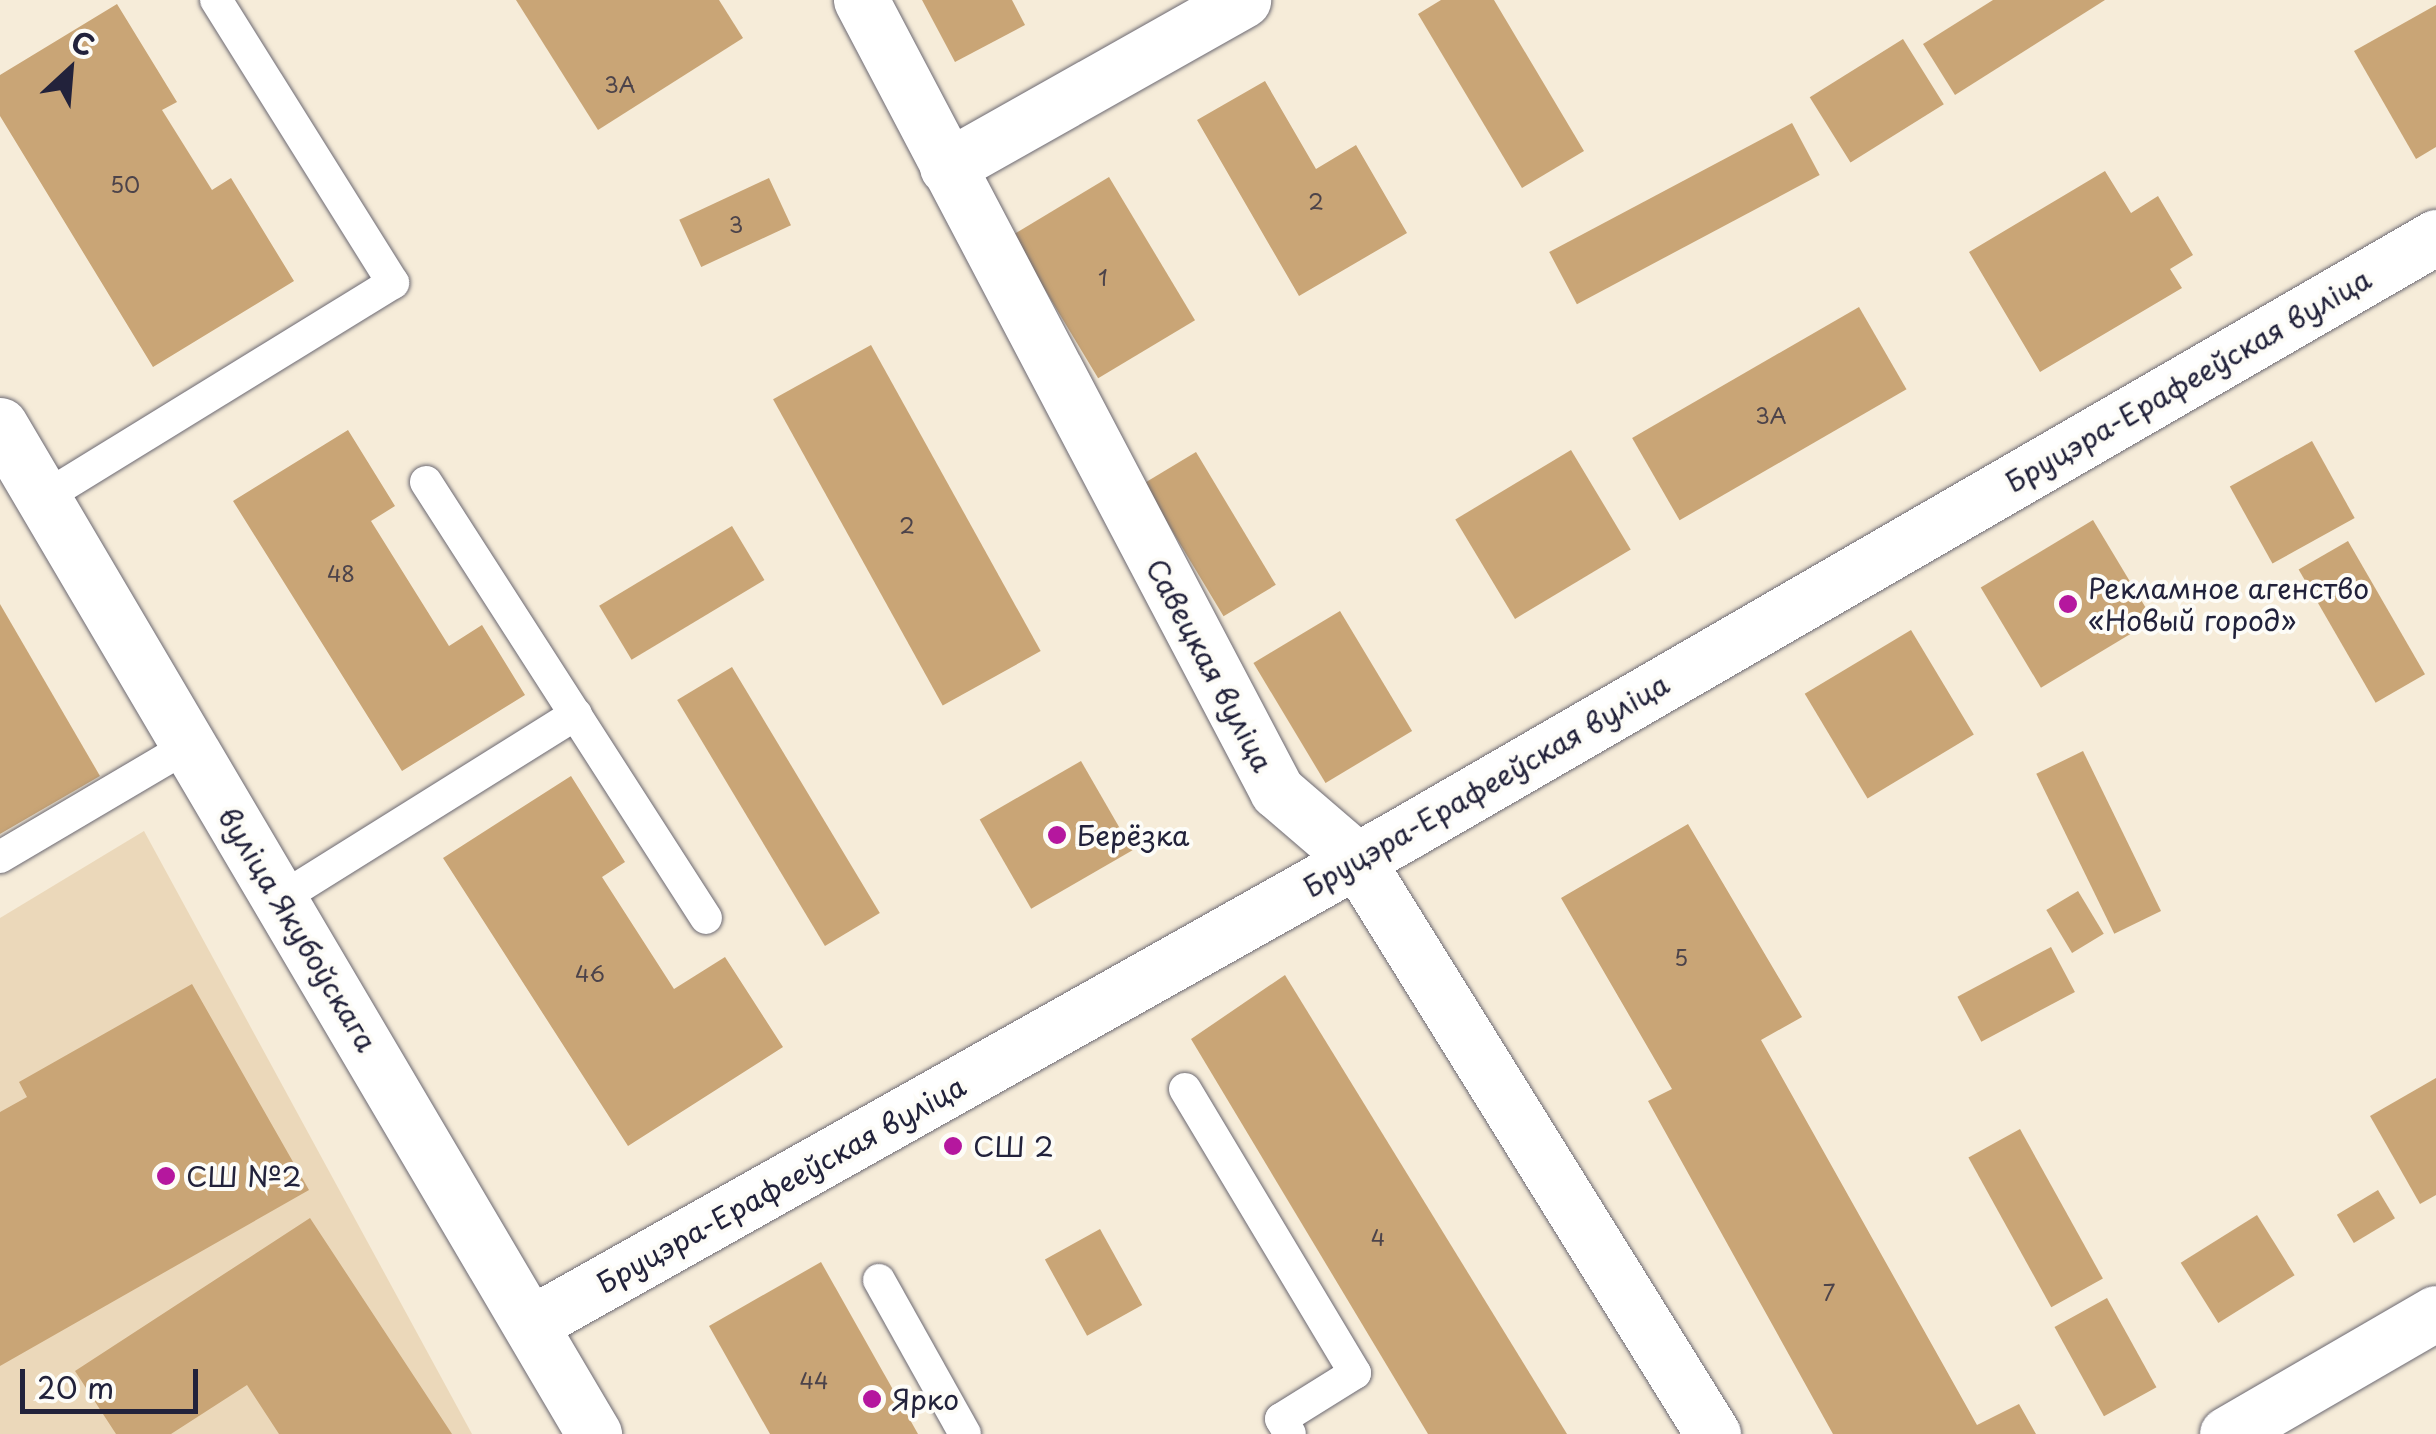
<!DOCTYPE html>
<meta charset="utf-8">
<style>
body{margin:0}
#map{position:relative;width:2436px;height:1434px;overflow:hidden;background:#f6ecd9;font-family:"Playpen Sans",sans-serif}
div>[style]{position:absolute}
.built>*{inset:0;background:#ebd8ba}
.building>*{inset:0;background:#c9a576;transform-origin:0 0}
.roads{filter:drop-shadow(0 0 2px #6c6972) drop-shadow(0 0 2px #6c6972)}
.lane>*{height:32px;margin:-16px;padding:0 16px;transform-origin:16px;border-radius:16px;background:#fff}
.street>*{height:55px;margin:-27.5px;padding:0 27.5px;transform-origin:27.5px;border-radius:27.5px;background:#fff}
.secondary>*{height:55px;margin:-27.5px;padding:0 27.5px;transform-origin:27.5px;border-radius:27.5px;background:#fff}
.primary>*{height:55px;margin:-27.5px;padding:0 27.5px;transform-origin:27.5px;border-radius:27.5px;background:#fff}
.dots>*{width:28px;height:28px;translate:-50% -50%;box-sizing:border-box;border:5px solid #fdfcf7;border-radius:50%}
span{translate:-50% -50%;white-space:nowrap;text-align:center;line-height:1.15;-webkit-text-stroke:8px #fdfcf7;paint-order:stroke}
.number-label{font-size:22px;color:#4c434a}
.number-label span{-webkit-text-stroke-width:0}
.street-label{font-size:28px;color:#22223b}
.poi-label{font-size:28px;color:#22223b}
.left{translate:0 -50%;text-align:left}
.north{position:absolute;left:20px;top:20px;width:100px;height:100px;-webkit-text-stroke:8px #fdfcf7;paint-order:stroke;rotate:26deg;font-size:28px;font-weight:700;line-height:40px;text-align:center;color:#22223b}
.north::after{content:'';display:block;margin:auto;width:35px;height:45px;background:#22223b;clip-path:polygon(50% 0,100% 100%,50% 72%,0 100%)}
.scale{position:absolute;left:20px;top:1369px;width:178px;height:45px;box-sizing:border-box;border:5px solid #22223b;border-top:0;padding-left:12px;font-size:30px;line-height:35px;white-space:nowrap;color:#22223b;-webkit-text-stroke:8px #fdfcf7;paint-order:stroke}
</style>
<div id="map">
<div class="built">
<i style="clip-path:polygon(144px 831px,472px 1434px,0 1434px,0 918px)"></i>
</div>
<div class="building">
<i style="clip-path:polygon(516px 0,719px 0,743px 38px,598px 130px)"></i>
<i style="clip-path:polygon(922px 0,1012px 0,1025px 25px,955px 62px)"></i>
<i style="clip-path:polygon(1441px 0,1494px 0,1584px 151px,1522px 188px,1418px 14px)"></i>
<i style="clip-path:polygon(1993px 0,2105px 0,1955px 95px,1923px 44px)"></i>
<i style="clip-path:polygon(117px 4px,177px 102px,162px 110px,212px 190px,231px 178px,294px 281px,153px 367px,0 116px,0 75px)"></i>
<i style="clip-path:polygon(2436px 5px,2436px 147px,2416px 159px,2354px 51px)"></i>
<i style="left:1903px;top:39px;width:77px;height:110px;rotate:58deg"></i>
<i style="clip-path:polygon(1265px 81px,1316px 169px,1356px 145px,1407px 233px,1299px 296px,1197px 120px)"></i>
<i style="left:1792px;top:123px;width:59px;height:275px;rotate:62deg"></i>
<i style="clip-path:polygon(2105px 171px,2131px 213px,2158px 196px,2193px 255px,2170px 269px,2182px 288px,2040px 372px,1969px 252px)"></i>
<i style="left:1109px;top:177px;width:167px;height:113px;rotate:59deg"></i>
<i style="left:769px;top:178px;width:52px;height:99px;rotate:65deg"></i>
<i style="left:1859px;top:307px;width:95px;height:262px;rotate:60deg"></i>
<i style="left:871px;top:345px;width:350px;height:112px;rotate:61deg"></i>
<i style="clip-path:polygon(348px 430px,395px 506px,371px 521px,449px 646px,482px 625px,525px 695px,402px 771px,233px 501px)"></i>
<i style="left:2312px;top:441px;width:88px;height:94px;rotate:61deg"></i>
<i style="left:1571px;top:450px;width:116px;height:135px;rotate:59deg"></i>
<i style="left:1196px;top:452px;width:155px;height:61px;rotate:59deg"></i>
<i style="left:2093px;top:520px;width:117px;height:131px;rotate:59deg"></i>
<i style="left:732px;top:526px;width:63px;height:155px;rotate:59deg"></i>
<i style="left:2348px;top:541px;width:154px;height:57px;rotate:60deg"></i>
<i style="clip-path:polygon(0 604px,100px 776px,0 834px)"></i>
<i style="left:1340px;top:611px;width:140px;height:101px;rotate:59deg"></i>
<i style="left:1911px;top:630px;width:122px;height:124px;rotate:59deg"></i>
<i style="left:732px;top:667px;width:287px;height:64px;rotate:59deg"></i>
<i style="left:2083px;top:751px;width:178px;height:52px;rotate:64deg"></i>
<i style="left:1081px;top:761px;width:103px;height:117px;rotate:60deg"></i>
<i style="clip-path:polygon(571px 776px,625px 862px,602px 877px,674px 989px,725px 957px,783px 1047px,628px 1146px,443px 858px)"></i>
<i style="clip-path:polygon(1688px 824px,1802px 1017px,1761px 1040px,1977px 1425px,2019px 1404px,2036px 1434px,1833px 1434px,1648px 1101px,1672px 1089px,1561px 898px)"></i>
<i style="left:2078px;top:891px;width:50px;height:37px;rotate:59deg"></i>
<i style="left:2051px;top:947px;width:51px;height:106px;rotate:62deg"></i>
<i style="clip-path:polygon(1285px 975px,1567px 1434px,1428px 1434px,1191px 1039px)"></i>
<i style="clip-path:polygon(192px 984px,309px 1190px,0 1366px,0 1112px,27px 1097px,19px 1082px)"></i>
<i style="clip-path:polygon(2436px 1078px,2436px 1195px,2420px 1204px,2370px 1116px)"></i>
<i style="left:2020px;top:1129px;width:171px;height:59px;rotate:61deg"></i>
<i style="left:2378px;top:1190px;width:33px;height:48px;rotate:59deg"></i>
<i style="left:2257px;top:1215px;width:71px;height:90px;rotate:58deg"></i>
<i style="clip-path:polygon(310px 1218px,452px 1434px,279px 1434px,247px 1385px,171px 1434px,116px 1434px,75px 1371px)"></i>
<i style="left:1100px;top:1229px;width:87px;height:63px;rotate:61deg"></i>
<i style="clip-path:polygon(821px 1262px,918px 1434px,770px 1434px,709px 1326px)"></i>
<i style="left:2107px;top:1298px;width:102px;height:60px;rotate:61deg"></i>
</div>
<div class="roads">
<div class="lane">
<i style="left:426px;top:482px;width:518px;rotate:57.29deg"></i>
<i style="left:43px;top:498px;width:411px;rotate:-31.6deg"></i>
<i style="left:393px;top:283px;width:334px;rotate:-122deg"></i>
<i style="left:0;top:857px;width:221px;rotate:-30.5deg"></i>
<i style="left:280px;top:899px;width:349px;rotate:-32deg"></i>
<i style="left:1185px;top:1089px;width:331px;rotate:59.1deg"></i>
<i style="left:1355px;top:1373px;width:87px;rotate:148.1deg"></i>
<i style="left:1281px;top:1419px;width:17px;rotate:59deg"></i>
<i style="left:879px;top:1280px;width:176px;rotate:60.8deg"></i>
</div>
<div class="street">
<i style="left:861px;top:0;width:894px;rotate:62.26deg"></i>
<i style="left:1277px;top:791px;width:104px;rotate:40.7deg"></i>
<i style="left:947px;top:167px;width:340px;rotate:-29.4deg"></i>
<i style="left:2227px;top:1434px;width:241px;rotate:-30.1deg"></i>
</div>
<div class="secondary">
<i style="left:1356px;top:859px;width:677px;rotate:58.17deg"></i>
</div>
<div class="primary">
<i style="left:0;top:425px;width:1171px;rotate:59.51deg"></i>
<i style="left:532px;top:1323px;width:1001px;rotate:-29.3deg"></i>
<i style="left:1405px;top:833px;width:1191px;rotate:-30.03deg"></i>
</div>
</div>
<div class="dots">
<i style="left:2068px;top:604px;background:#b5179e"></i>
<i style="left:1057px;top:835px;background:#b5179e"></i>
<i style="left:953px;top:1146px;background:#b5179e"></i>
<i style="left:166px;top:1176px;background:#b5179e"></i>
<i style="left:872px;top:1399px;background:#b5179e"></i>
</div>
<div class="number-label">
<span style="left:620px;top:84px">3А</span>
<span style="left:125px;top:184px">50</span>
<span style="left:1316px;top:201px">2</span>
<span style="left:736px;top:224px">3</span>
<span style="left:1103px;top:277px">1</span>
<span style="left:1771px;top:415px">3А</span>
<span style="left:907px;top:525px">2</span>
<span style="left:341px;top:573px">48</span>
<span style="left:1681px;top:957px">5</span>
<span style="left:590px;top:973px">46</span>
<span style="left:1378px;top:1237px">4</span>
<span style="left:1829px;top:1292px">7</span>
<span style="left:814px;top:1380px">44</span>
</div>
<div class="street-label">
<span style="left:2188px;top:380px;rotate:-30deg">Бруцэра-Ерафееўская вуліца</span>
<span style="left:1210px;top:665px;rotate:62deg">Савецкая вуліца</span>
<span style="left:1486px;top:785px;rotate:-30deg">Бруцэра-Ерафееўская вуліца</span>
<span style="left:298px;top:929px;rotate:59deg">вуліца Якубоўскага</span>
<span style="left:781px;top:1184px;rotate:-29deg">Бруцэра-Ерафееўская вуліца</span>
</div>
<div class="poi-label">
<span class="left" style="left:2088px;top:604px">Рекламное агенство<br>«Новый город»</span>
<span class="left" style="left:1077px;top:835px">Берёзка</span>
<span class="left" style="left:973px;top:1146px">СШ 2</span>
<span class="left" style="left:186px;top:1176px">СШ №2</span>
<span class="left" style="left:892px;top:1399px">Ярко</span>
</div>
<div class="north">С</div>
<div class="scale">20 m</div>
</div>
